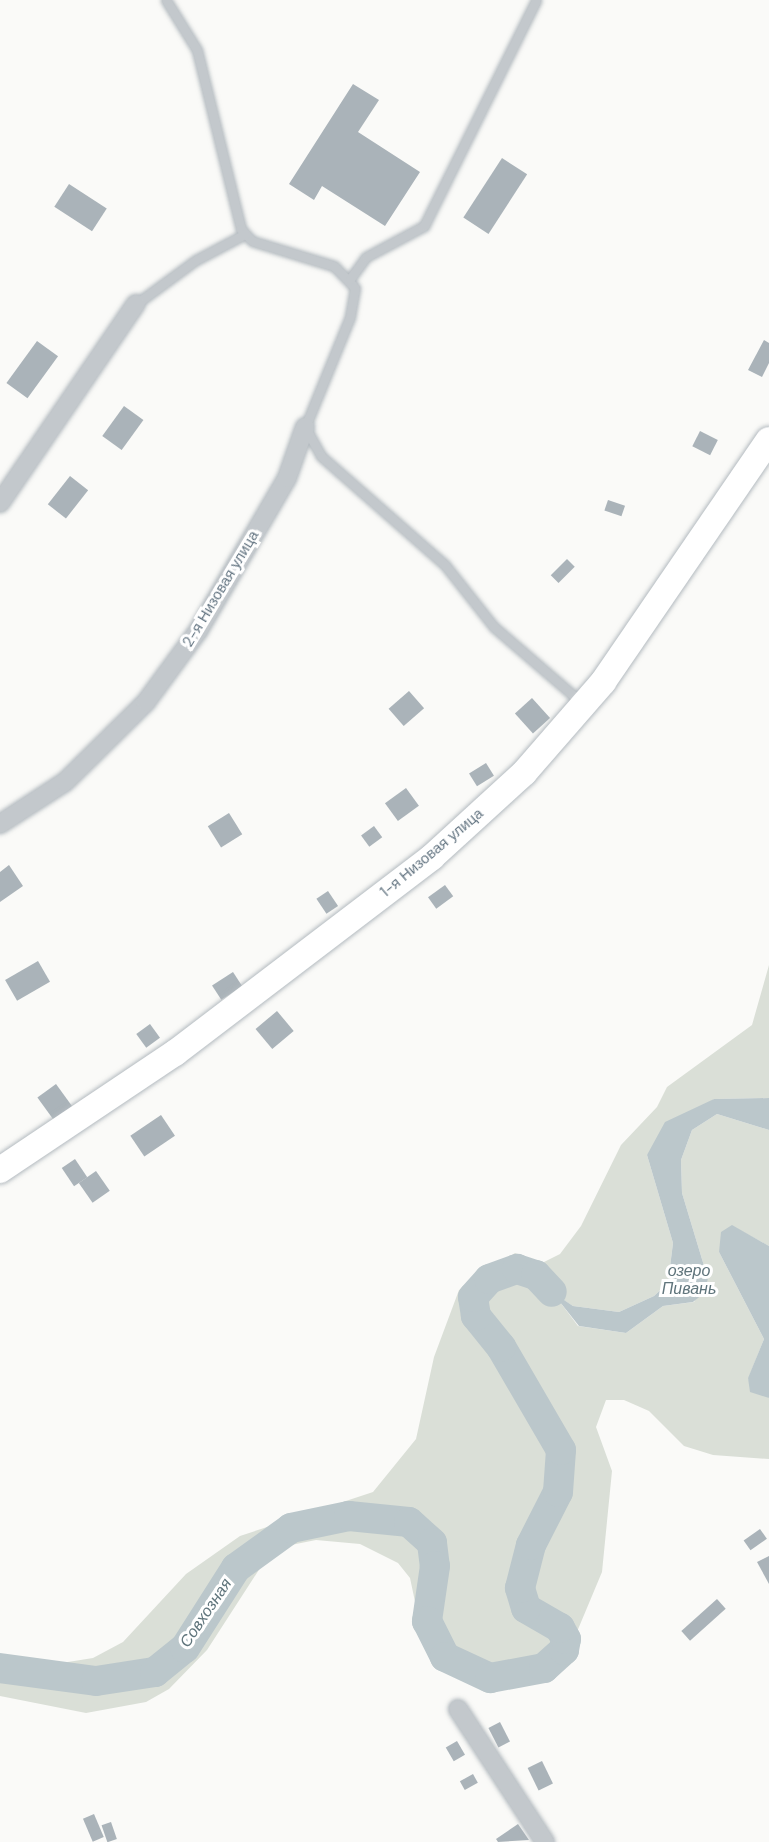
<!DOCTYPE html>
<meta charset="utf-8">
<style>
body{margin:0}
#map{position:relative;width:769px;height:1842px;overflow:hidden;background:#fafaf8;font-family:"DM Sans",sans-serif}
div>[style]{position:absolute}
.green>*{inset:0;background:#dadfd7}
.water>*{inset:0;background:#bbc7cb}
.river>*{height:30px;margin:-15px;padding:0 15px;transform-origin:15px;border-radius:15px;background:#bbc7cb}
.building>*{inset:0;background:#aab3b9;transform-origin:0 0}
.roads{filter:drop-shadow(0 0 2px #b3babf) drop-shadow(0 0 2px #b3babf)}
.lane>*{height:9px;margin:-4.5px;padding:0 4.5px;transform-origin:4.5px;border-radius:4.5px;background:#c3c8cc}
.street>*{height:18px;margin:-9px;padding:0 9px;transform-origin:9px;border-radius:9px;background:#c3c8cc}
.secondary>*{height:26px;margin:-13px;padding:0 13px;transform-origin:13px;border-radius:13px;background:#fff}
span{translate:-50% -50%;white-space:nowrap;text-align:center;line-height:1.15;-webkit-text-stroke:6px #fff;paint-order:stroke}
.street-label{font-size:15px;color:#657683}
.water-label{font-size:16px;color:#60757c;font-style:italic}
</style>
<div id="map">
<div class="green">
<i style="clip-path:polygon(769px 965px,769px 1098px,714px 1099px,647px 1155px,673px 1243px,668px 1283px,654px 1296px,619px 1312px,573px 1306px,554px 1294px,578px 1326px,626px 1333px,663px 1306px,694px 1302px,708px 1279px,682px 1193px,681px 1160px,692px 1130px,717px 1114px,769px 1130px,769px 1246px,732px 1226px,719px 1252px,764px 1339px,748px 1379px,769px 1398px,769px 1459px,713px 1455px,684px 1446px,649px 1411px,624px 1400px,606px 1400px,596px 1427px,612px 1471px,602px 1572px,561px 1670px,519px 1683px,485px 1681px,440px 1662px,421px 1630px,410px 1578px,398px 1563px,360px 1544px,316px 1540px,291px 1545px,264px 1562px,207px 1650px,169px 1689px,146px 1702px,86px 1713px,0 1696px,0 1662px,49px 1665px,93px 1658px,123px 1642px,186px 1574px,240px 1536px,373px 1492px,416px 1439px,434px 1357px,459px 1290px,515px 1253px,542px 1263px,560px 1254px,581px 1226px,621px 1145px,657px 1107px,667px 1087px,752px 1025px)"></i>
</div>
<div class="water">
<i style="clip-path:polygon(769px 1098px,769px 1130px,717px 1114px,692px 1130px,681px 1160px,682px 1193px,708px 1279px,703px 1294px,693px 1302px,663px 1306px,626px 1333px,579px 1326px,552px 1292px,573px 1306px,619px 1312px,654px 1296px,668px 1283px,673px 1243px,647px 1155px,665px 1122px,714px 1099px)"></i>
<i style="clip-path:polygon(732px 1225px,769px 1246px,769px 1398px,750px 1392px,748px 1378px,764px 1339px,719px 1252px,721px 1232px)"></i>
</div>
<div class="river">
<i style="left:0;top:1668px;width:97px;rotate:7.7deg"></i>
<i style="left:96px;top:1681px;width:60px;rotate:-8.7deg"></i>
<i style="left:155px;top:1672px;width:38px;rotate:-39deg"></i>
<i style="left:185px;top:1648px;width:95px;rotate:-57.5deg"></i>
<i style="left:236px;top:1568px;width:68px;rotate:-36deg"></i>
<i style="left:291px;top:1528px;width:59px;rotate:-11.7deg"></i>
<i style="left:349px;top:1516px;width:60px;rotate:5.7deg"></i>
<i style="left:409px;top:1522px;width:31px;rotate:42deg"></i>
<i style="left:432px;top:1543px;width:23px;rotate:83deg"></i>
<i style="left:435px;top:1566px;width:56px;rotate:98.3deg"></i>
<i style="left:427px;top:1621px;width:40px;rotate:63.4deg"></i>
<i style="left:445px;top:1657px;width:50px;rotate:25deg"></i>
<i style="left:490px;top:1678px;width:55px;rotate:-10.5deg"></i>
<i style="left:544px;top:1668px;width:27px;rotate:-42deg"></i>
<i style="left:564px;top:1650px;width:11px;rotate:-80deg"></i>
<i style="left:566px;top:1639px;width:13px;rotate:-119deg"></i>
<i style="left:560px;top:1628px;width:39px;rotate:-150deg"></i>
<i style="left:526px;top:1608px;width:21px;rotate:-107deg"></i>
<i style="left:520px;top:1588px;width:44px;rotate:-75.7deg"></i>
<i style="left:531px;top:1545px;width:59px;rotate:-63deg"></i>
<i style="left:558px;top:1492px;width:42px;rotate:-85.9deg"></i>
<i style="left:561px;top:1450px;width:119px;rotate:-120.2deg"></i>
<i style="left:501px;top:1347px;width:40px;rotate:-129deg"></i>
<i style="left:476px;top:1316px;width:19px;rotate:-99deg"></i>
<i style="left:473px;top:1297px;width:24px;rotate:-48deg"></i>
<i style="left:489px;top:1279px;width:30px;rotate:-20deg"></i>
<i style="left:517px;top:1269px;width:20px;rotate:18deg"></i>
<i style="left:536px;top:1275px;width:23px;rotate:47deg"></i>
</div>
<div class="building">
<i style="clip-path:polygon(353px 84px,379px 100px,358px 132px,420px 172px,385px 226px,322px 186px,314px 200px,289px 184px)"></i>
<i style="left:502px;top:158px;width:30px;height:71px;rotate:33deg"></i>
<i style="left:69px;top:184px;width:45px;height:27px;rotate:33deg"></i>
<i style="clip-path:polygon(764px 340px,769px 343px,769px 363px,762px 377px,748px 370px)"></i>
<i style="left:37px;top:341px;width:26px;height:52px;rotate:36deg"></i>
<i style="left:124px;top:406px;width:24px;height:37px;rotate:36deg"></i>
<i style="left:700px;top:431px;width:20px;height:17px;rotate:27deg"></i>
<i style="left:70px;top:476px;width:23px;height:36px;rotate:38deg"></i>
<i style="left:608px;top:500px;width:18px;height:11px;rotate:19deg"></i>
<i style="left:567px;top:559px;width:11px;height:23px;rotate:45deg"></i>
<i style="left:409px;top:691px;width:23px;height:27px;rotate:49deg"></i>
<i style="left:532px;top:698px;width:27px;height:23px;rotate:48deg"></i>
<i style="left:486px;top:763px;width:15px;height:20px;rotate:58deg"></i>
<i style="left:406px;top:788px;width:22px;height:26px;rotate:54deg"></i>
<i style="left:229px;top:813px;width:25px;height:25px;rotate:58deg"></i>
<i style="left:374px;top:826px;width:14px;height:16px;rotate:54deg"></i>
<i style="clip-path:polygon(9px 865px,23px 886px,0 902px,0 872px)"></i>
<i style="left:445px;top:885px;width:14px;height:21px;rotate:54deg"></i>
<i style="left:328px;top:891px;width:18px;height:14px;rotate:56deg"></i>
<i style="left:38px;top:961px;width:24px;height:38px;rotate:60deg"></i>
<i style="left:233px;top:972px;width:17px;height:25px;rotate:57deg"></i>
<i style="left:277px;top:1011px;width:26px;height:28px;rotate:50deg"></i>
<i style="left:150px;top:1024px;width:17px;height:17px;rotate:54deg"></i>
<i style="left:56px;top:1084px;width:29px;height:23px;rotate:54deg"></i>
<i style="left:161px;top:1115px;width:25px;height:37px;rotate:56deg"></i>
<i style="left:75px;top:1159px;width:22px;height:16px;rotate:56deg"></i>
<i style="left:96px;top:1171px;width:24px;height:21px;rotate:55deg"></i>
<i style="left:760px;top:1529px;width:12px;height:20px;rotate:55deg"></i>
<i style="clip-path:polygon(769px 1556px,769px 1584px,757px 1562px)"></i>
<i style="left:717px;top:1599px;width:13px;height:48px;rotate:48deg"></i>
<i style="left:500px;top:1722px;width:22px;height:13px;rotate:63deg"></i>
<i style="left:457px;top:1741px;width:16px;height:13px;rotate:60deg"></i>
<i style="left:542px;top:1761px;width:25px;height:16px;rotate:64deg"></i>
<i style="left:473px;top:1774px;width:10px;height:15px;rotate:61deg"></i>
<i style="left:94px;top:1814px;width:25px;height:12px;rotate:67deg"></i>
<i style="left:111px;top:1822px;width:18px;height:10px;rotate:71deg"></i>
<i style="clip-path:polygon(518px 1824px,529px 1840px,498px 1842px,496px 1839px)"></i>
</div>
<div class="roads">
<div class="lane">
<i style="left:166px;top:0;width:59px;rotate:58.2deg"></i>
<i style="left:197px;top:50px;width:184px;rotate:76.2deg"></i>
<i style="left:241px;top:229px;width:16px;rotate:47deg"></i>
<i style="left:252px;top:241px;width:86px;rotate:17deg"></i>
<i style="left:334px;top:266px;width:30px;rotate:46deg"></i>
<i style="left:355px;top:288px;width:29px;rotate:100deg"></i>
<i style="left:350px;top:317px;width:119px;rotate:112.2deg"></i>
<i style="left:305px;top:427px;width:33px;rotate:61deg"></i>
<i style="left:321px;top:456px;width:165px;rotate:41.3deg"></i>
<i style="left:445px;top:565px;width:79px;rotate:51.7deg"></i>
<i style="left:494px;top:627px;width:115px;rotate:40.8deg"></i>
<i style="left:350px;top:279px;width:27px;rotate:-54deg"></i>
<i style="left:366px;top:257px;width:66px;rotate:-28.1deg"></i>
<i style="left:424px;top:226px;width:252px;rotate:-63.6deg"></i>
<i style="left:136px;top:304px;width:74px;rotate:-36.3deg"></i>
<i style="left:196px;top:260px;width:55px;rotate:-28deg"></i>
</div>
<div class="street">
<i style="left:0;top:503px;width:241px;rotate:-55.7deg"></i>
<i style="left:0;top:824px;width:77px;rotate:-32.9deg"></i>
<i style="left:65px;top:782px;width:114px;rotate:-44.6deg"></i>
<i style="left:146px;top:702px;width:88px;rotate:-53.8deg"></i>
<i style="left:198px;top:631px;width:177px;rotate:-59.8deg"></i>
<i style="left:287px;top:478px;width:54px;rotate:-70.6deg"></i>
<i style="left:458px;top:1709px;width:159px;rotate:56.8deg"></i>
</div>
<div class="secondary">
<i style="left:0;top:1170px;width:211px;rotate:-33.8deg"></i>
<i style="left:175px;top:1053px;width:323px;rotate:-37.3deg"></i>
<i style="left:432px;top:857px;width:125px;rotate:-42.4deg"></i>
<i style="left:524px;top:773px;width:121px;rotate:-49deg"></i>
<i style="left:603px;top:682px;width:293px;rotate:-55.6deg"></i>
</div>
</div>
<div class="street-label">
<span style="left:221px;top:589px;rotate:-59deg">2-я Низовая улица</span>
<span style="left:432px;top:853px;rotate:-40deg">1-я Низовая улица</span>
</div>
<div class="water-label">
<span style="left:689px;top:1280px">озеро<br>Пивань</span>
<span style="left:206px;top:1613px;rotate:-56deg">Совхозная</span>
</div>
</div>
